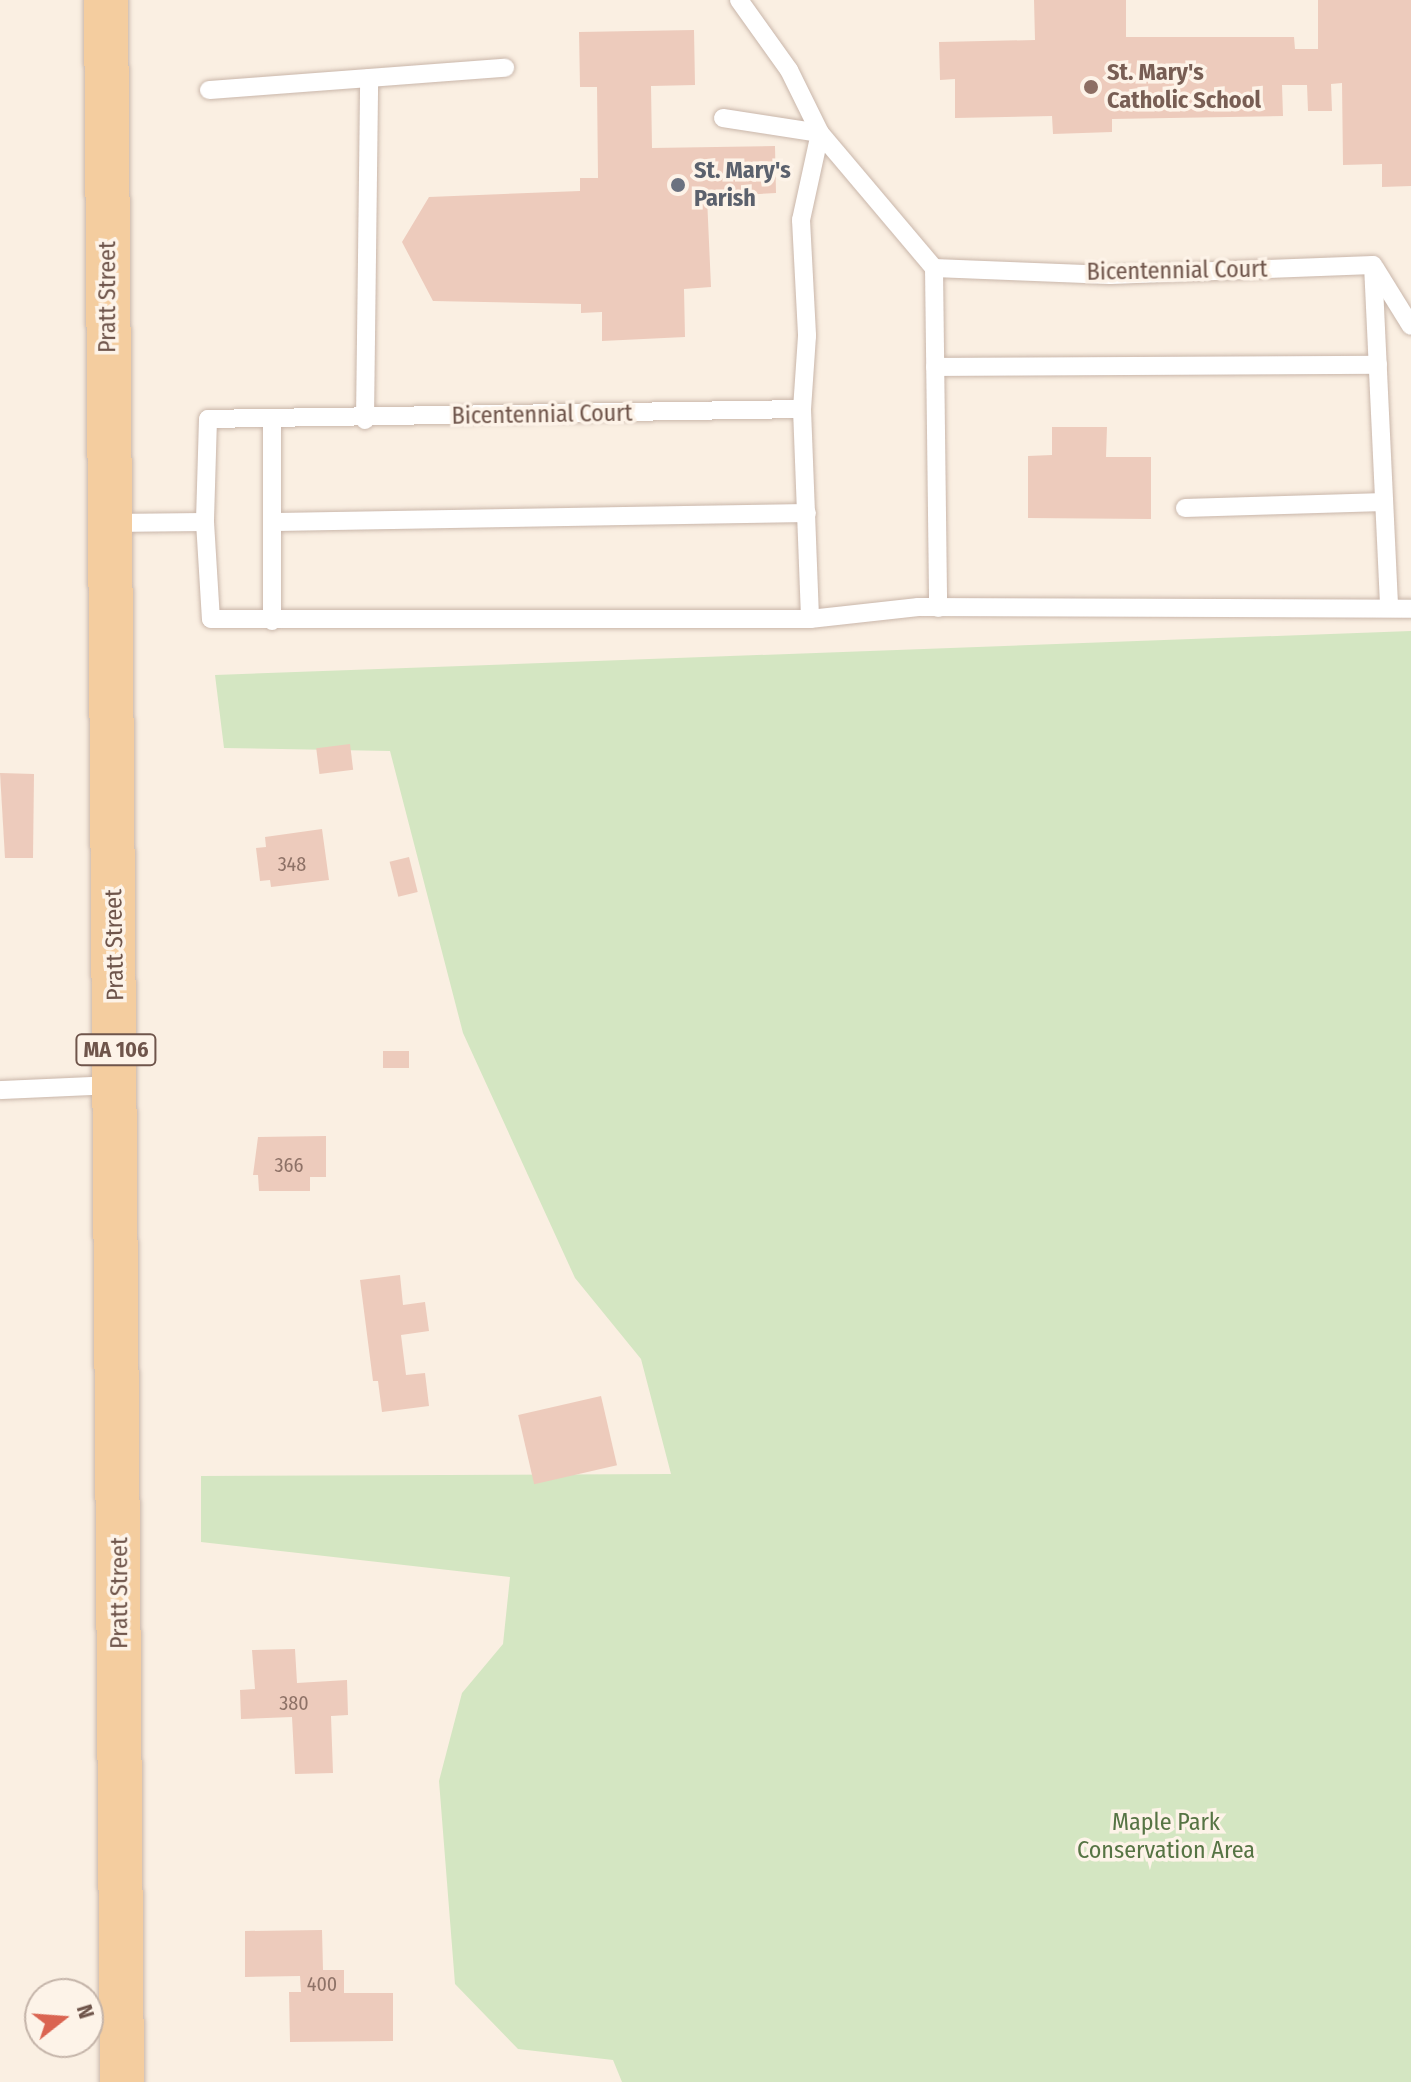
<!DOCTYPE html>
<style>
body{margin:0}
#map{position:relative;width:1411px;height:2082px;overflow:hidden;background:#faefe2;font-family:"Fira Sans Condensed",sans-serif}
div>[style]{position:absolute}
.green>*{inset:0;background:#d4e6c2}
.building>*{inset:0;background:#edcbbc;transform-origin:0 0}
.roads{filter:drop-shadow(0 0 2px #c9b6aa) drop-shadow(0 0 2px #c9b6aa)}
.service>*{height:18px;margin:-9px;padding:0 9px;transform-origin:9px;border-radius:9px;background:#fff}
.primary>*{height:44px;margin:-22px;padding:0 22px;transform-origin:22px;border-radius:22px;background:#f4cd9f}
.dots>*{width:22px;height:22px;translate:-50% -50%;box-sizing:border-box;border:4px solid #fdf3e8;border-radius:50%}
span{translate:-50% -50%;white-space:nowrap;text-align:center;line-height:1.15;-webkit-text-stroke:7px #fdf3e8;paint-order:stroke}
.number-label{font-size:20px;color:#8e7267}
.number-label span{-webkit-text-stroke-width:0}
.shield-label span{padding:2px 6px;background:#fdf3e8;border:2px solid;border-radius:6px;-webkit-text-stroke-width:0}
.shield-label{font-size:22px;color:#6f554b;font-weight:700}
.education-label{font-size:24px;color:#785e54;font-weight:700}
.left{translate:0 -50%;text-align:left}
.worship-label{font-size:24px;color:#5b616d;font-weight:700}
.street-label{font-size:24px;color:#6f554b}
.park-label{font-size:24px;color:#567444}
.north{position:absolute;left:24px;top:1978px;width:80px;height:80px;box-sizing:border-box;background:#fdf3e8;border:2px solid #c4b4a9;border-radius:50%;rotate:73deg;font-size:22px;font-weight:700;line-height:32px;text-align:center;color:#6f554b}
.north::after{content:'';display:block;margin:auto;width:28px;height:36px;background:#da6451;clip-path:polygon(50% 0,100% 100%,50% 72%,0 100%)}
</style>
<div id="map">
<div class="green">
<i style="clip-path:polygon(1411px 631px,1411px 2082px,622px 2082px,613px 2060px,518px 2049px,455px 1984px,439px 1781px,462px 1693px,503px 1644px,510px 1577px,201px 1542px,201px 1476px,671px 1474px,641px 1359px,575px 1278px,463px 1033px,390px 751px,224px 748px,215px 675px)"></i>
</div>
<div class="building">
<i style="clip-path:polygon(1034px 0,1126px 0,1126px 37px,1294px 37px,1295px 49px,1318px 49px,1318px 0,1411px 0,1411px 186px,1382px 187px,1382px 164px,1343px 165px,1342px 83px,1331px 84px,1332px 111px,1308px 111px,1307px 85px,1282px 85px,1283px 116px,1112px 119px,1112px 132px,1053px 134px,1052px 116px,955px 118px,955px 79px,940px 80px,939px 42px,1035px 40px)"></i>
<i style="clip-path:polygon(694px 30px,695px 85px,651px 86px,652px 148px,775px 146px,776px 193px,707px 197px,711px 287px,684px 289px,685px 337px,602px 341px,602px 312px,581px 313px,581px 304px,433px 301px,402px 242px,429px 197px,580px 191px,580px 178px,598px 178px,597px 87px,580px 87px,579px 32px)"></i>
<i style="clip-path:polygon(1052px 427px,1107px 427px,1106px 457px,1151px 457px,1151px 519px,1028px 518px,1028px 456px,1052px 455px)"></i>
<i style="left:350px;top:744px;width:26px;height:34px;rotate:83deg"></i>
<i style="clip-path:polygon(0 773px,34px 774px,33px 858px,5px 858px)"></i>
<i style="clip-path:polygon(322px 829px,329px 880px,271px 887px,270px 880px,260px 881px,256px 848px,266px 847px,265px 837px)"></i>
<i style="left:409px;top:857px;width:36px;height:20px;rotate:76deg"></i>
<i style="left:383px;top:1051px;width:26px;height:17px"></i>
<i style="clip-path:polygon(326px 1136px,326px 1177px,310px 1177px,310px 1191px,259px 1191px,258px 1175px,253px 1175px,258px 1137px)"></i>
<i style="clip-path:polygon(400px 1275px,403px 1305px,425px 1302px,429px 1331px,401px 1335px,406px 1375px,425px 1373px,429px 1406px,382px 1412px,378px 1381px,373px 1381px,360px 1280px)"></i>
<i style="left:601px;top:1396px;width:71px;height:85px;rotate:77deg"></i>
<i style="clip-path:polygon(295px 1649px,297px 1683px,347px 1680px,348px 1715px,331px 1716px,333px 1773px,295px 1774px,292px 1717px,241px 1719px,240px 1690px,255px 1689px,252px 1650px)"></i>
<i style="clip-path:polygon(322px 1930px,323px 1970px,344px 1970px,344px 1993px,393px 1993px,393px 2041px,290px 2042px,289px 1992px,301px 1992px,300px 1976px,245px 1977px,245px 1931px)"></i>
</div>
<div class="roads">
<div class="service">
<i style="left:739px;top:0;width:86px;rotate:54.5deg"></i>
<i style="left:789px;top:70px;width:70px;rotate:63.8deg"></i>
<i style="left:820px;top:133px;width:177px;rotate:49.8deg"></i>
<i style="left:934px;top:268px;width:340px;rotate:89.3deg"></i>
<i style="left:209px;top:90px;width:297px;rotate:-4.3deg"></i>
<i style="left:723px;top:118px;width:98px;rotate:8.8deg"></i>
<i style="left:820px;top:133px;width:89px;rotate:102.3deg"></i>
<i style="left:801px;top:220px;width:116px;rotate:87deg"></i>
<i style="left:807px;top:336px;width:73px;rotate:93.9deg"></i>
<i style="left:802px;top:409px;width:594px;rotate:179.04deg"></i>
<i style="left:208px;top:419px;width:103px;rotate:91.7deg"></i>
<i style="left:205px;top:522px;width:97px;rotate:86.5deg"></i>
<i style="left:211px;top:619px;width:599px"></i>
<i style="left:810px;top:619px;width:109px;rotate:-6.3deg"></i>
<i style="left:918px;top:607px;width:493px;rotate:0.2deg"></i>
<i style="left:1373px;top:265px;width:343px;rotate:87.3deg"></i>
<i style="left:934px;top:268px;width:176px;rotate:2.3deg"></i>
<i style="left:1110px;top:275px;width:263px;rotate:-2.2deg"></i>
<i style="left:1375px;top:268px;width:68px;rotate:58.2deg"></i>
<i style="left:935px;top:367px;width:443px;rotate:-0.3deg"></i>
<i style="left:802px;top:409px;width:210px;rotate:87.8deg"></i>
<i style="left:272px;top:420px;width:201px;rotate:90deg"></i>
<i style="left:365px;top:420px;width:342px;rotate:-89.3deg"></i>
<i style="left:1185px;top:508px;width:199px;rotate:-1.7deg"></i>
<i style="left:276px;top:522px;width:531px;rotate:-0.97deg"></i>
<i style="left:109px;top:523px;width:96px;rotate:-0.6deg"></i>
<i style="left:0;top:1090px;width:116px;rotate:-2.5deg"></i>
</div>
<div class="primary">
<i style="left:106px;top:0;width:2082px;rotate:89.56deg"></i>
</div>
</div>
<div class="dots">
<i style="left:1091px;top:87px;background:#8d6e63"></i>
<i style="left:678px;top:185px;background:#6b7280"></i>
</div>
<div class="number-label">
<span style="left:292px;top:864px">348</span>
<span style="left:289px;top:1165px">366</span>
<span style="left:294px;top:1703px">380</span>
<span style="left:322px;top:1984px">400</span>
</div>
<div class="shield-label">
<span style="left:116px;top:1050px">MA 106</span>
</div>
<div class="education-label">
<span class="left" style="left:1107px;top:87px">St. Mary's<br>Catholic School</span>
</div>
<div class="worship-label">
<span class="left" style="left:694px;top:185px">St. Mary's<br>Parish</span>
</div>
<div class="street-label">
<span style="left:1177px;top:271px;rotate:-1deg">Bicentennial Court</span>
<span style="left:108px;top:297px;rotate:-90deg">Pratt Street</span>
<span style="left:542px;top:415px;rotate:-1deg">Bicentennial Court</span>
<span style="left:115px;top:945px;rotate:-91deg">Pratt Street</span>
<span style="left:120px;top:1593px;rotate:-90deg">Pratt Street</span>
</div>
<div class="park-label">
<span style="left:1166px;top:1837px">Maple Park<br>Conservation Area</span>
</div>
<div class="north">N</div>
</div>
